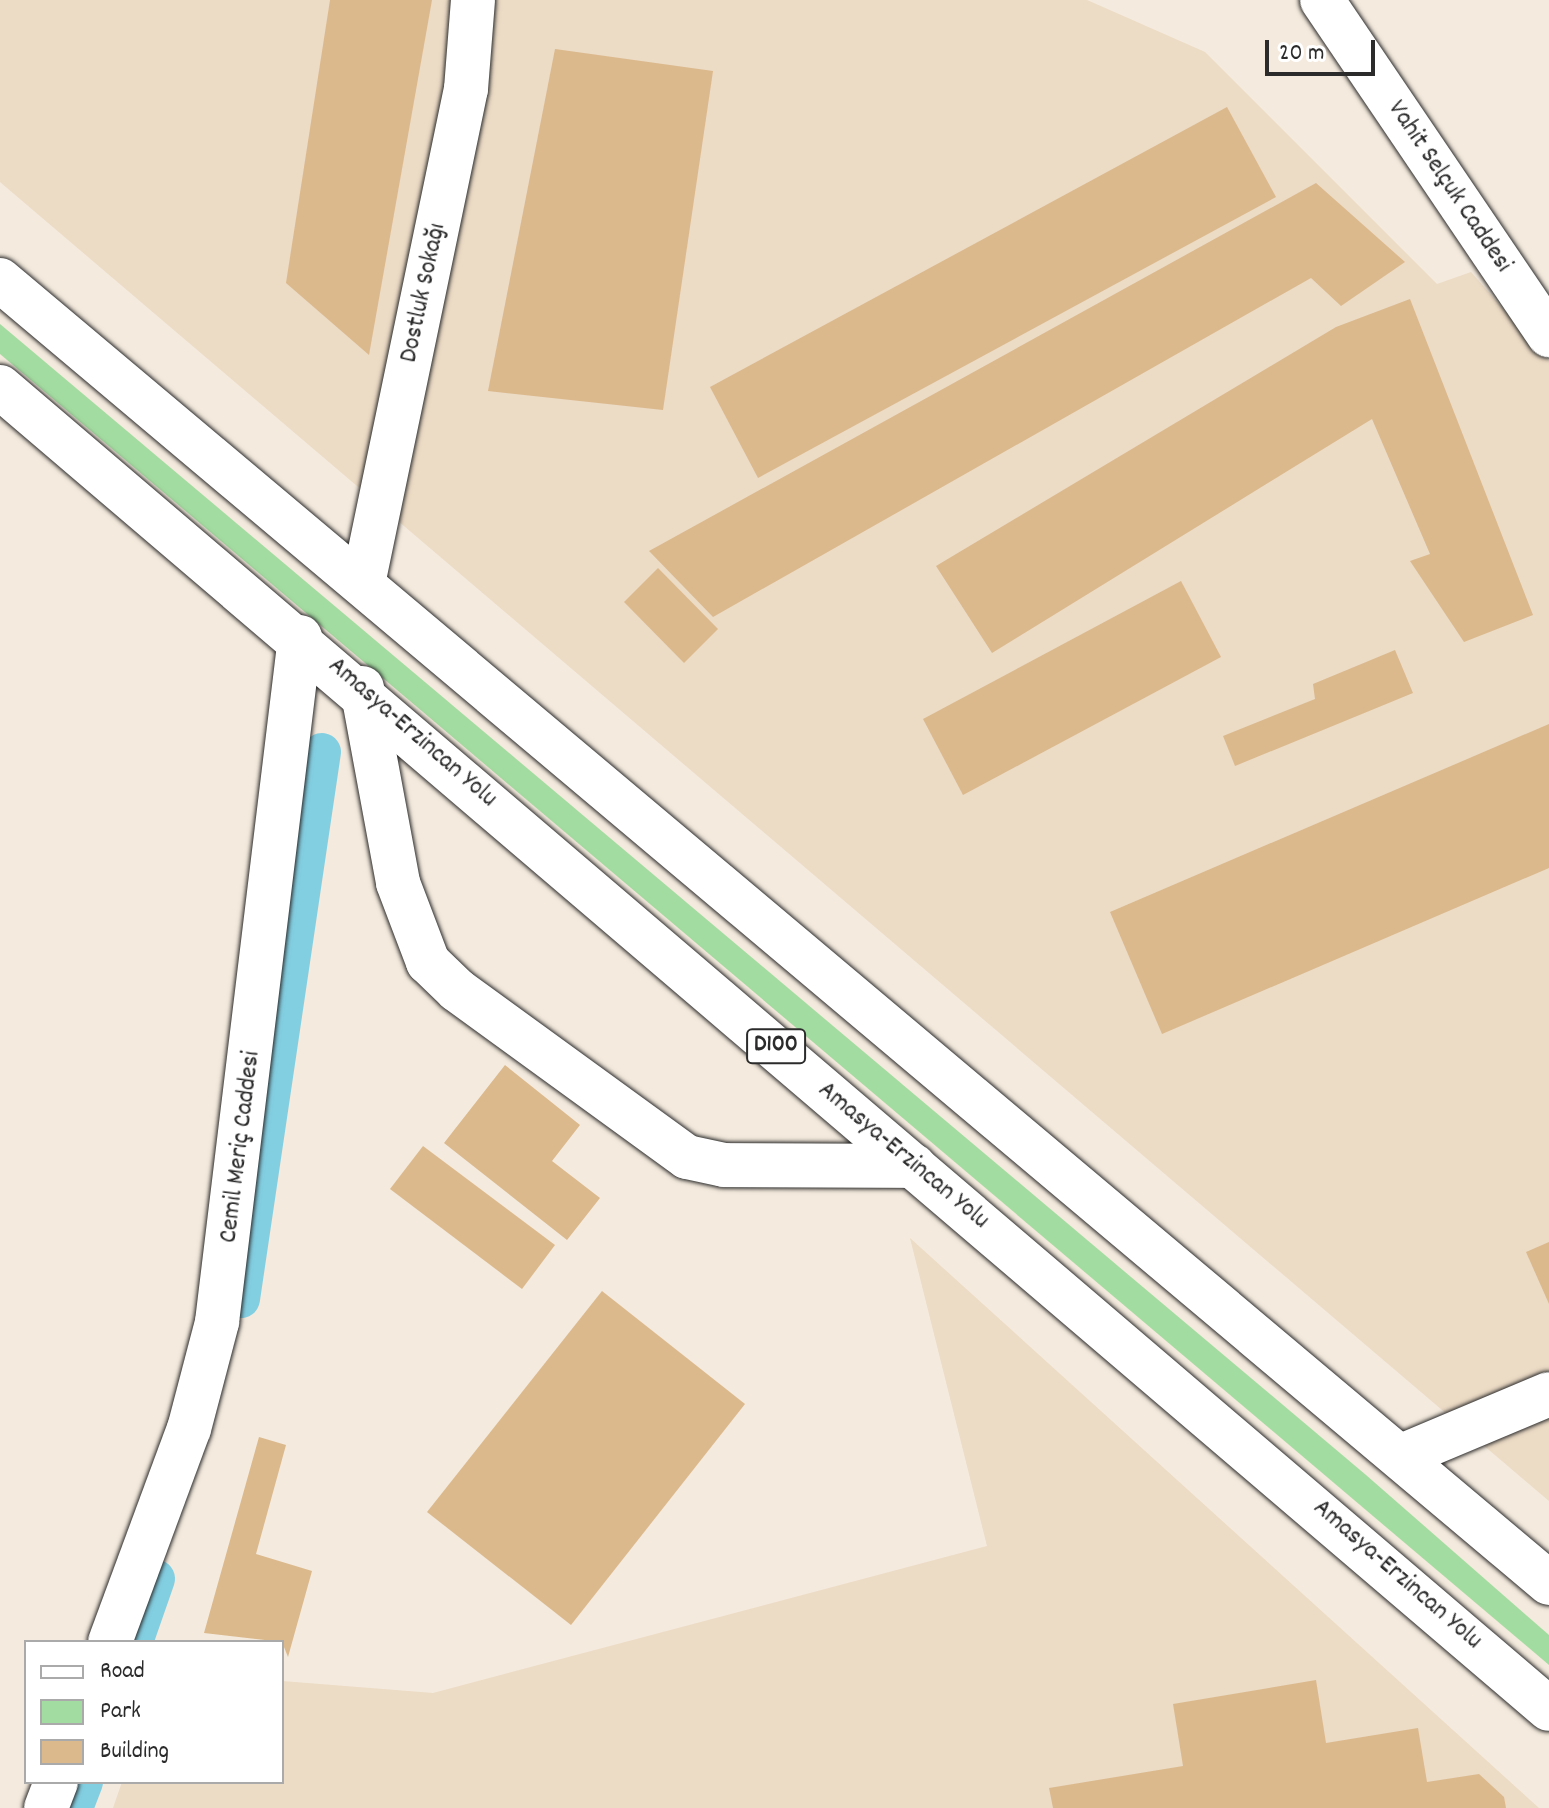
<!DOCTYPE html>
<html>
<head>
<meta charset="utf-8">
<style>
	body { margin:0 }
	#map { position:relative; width:1549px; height:1808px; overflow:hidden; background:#f4eadd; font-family:Dekko,sans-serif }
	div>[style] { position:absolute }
	.built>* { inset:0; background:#ecdbc5 }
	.green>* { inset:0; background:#a3dca1 }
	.canal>* { height:38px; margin:-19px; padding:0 19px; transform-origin:19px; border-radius:19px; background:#83cfe2 }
	.building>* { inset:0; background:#dbb98d }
	.roads { filter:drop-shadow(0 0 2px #2b2b2b) drop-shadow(0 0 2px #2b2b2b) }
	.minor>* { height:44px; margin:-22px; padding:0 22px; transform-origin:22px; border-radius:22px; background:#fff }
	.highway>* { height:44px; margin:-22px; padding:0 22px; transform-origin:22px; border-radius:22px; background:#fff }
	span { translate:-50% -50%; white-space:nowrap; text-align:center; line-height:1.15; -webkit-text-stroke:7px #fff; paint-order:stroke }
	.shield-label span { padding:2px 6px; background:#fff; border:2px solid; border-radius:6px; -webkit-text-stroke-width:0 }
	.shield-label { font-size:24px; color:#2b2b2b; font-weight:700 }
	.street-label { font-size:26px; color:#2b2b2b }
	.legend { position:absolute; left:24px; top:1640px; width:260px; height:144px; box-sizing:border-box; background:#fff; border:2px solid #aaa; margin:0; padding:10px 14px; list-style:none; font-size:24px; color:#2b2b2b }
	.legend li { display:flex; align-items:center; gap:16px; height:40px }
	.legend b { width:40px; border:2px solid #aaa }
	.scale { position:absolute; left:1265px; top:40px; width:110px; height:36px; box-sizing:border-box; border:4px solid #2b2b2b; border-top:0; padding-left:10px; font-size:24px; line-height:28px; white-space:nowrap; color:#2b2b2b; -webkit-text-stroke:6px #fff; paint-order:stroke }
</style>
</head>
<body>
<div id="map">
	<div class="built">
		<i style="clip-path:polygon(0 0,1087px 0,1205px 52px,1437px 284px,1471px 272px,1549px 361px,1549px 1501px,0 182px)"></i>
		<i style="clip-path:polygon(910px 1238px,1539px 1808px,113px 1808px,122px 1782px,282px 1782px,282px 1681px,433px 1693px,987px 1546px)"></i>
	</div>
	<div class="green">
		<i style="clip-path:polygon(0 324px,1366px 1475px,1549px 1635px,1549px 1665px,0 354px)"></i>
	</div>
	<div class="canal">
		<i style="left:241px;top:1299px;width:553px;rotate:-81.58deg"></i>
		<i style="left:134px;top:1642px;width:67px;rotate:-70.8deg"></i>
		<i style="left:74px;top:1808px;width:28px;rotate:-69deg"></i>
	</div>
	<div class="building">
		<i style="clip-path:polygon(330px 0,432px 0,369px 355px,286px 283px)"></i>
		<i style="clip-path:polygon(555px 49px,713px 71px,663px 410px,488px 391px)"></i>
		<i style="clip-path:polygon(1227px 107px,1276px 197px,758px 478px,710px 387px)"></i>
		<i style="clip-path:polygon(1316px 183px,1405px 262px,1341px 306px,1311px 278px,713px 617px,649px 551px)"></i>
		<i style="clip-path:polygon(1410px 299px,1533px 615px,1464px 642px,1410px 561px,1430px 554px,1372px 419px,992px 653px,936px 566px,1336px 327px)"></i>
		<i style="clip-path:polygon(658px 568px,718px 629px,684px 663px,624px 602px)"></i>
		<i style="clip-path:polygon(1181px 581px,1221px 657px,963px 795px,923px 719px)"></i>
		<i style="clip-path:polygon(1395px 650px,1413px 693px,1235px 766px,1223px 736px,1315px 699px,1313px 684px)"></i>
		<i style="clip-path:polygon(1549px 724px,1549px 868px,1162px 1034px,1110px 912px)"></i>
		<i style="clip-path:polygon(505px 1065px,580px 1125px,552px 1161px,600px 1198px,567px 1240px,444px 1143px)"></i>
		<i style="clip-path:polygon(423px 1146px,555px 1245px,522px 1289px,390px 1189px)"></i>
		<i style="clip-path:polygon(1549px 1242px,1549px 1304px,1526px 1252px)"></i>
		<i style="clip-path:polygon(602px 1291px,745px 1404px,571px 1625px,427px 1512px)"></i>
		<i style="clip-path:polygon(259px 1437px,286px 1445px,256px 1554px,312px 1571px,288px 1657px,282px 1642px,204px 1633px)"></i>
		<i style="clip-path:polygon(1316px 1680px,1326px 1743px,1418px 1728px,1427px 1782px,1479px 1774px,1504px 1797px,1506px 1808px,1053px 1808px,1049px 1788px,1183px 1766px,1173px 1704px)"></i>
	</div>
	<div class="roads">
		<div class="minor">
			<i style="left:1322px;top:0;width:405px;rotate:55.9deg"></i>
			<i style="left:363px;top:584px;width:506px;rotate:-78.25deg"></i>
			<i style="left:466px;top:89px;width:89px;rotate:-85.5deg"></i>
			<i style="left:362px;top:688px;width:198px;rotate:79.5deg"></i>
			<i style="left:398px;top:883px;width:85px;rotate:69.2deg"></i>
			<i style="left:428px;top:962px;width:40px;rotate:44deg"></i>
			<i style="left:457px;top:990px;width:284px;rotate:36deg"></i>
			<i style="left:687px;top:1157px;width:38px;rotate:12deg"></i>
			<i style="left:724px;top:1165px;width:190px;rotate:0.3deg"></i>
			<i style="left:1404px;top:1455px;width:157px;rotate:-22.8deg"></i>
			<i style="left:110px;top:1642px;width:227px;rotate:-69.7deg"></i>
			<i style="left:189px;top:1429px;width:111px;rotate:-75.3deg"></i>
			<i style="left:217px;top:1322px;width:690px;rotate:-83.09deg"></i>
			<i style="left:46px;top:1808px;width:28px;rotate:-69deg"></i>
		</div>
		<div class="highway">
			<i style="left:0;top:280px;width:2024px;rotate:40.07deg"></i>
			<i style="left:0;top:387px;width:2036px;rotate:40.48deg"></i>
		</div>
	</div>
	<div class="shield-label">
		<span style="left:776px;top:1046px">D100</span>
	</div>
	<div class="street-label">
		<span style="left:1449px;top:187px;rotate:56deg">Vahit Selçuk Caddesi</span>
		<span style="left:424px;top:293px;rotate:-78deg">Dostluk Sokağı</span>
		<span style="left:412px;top:733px;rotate:41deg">Amasya-Erzincan Yolu</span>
		<span style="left:241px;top:1147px;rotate:-83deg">Cemil Meriç Caddesi</span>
		<span style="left:903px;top:1156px;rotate:40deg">Amasya-Erzincan Yolu</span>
		<span style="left:1397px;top:1575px;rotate:41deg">Amasya-Erzincan Yolu</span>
	</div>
	<ul class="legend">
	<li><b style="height:10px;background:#fff"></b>Road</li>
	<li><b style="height:22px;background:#a3dca1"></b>Park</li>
	<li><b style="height:22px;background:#dbb98d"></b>Building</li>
	</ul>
	<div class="scale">20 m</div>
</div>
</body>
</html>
